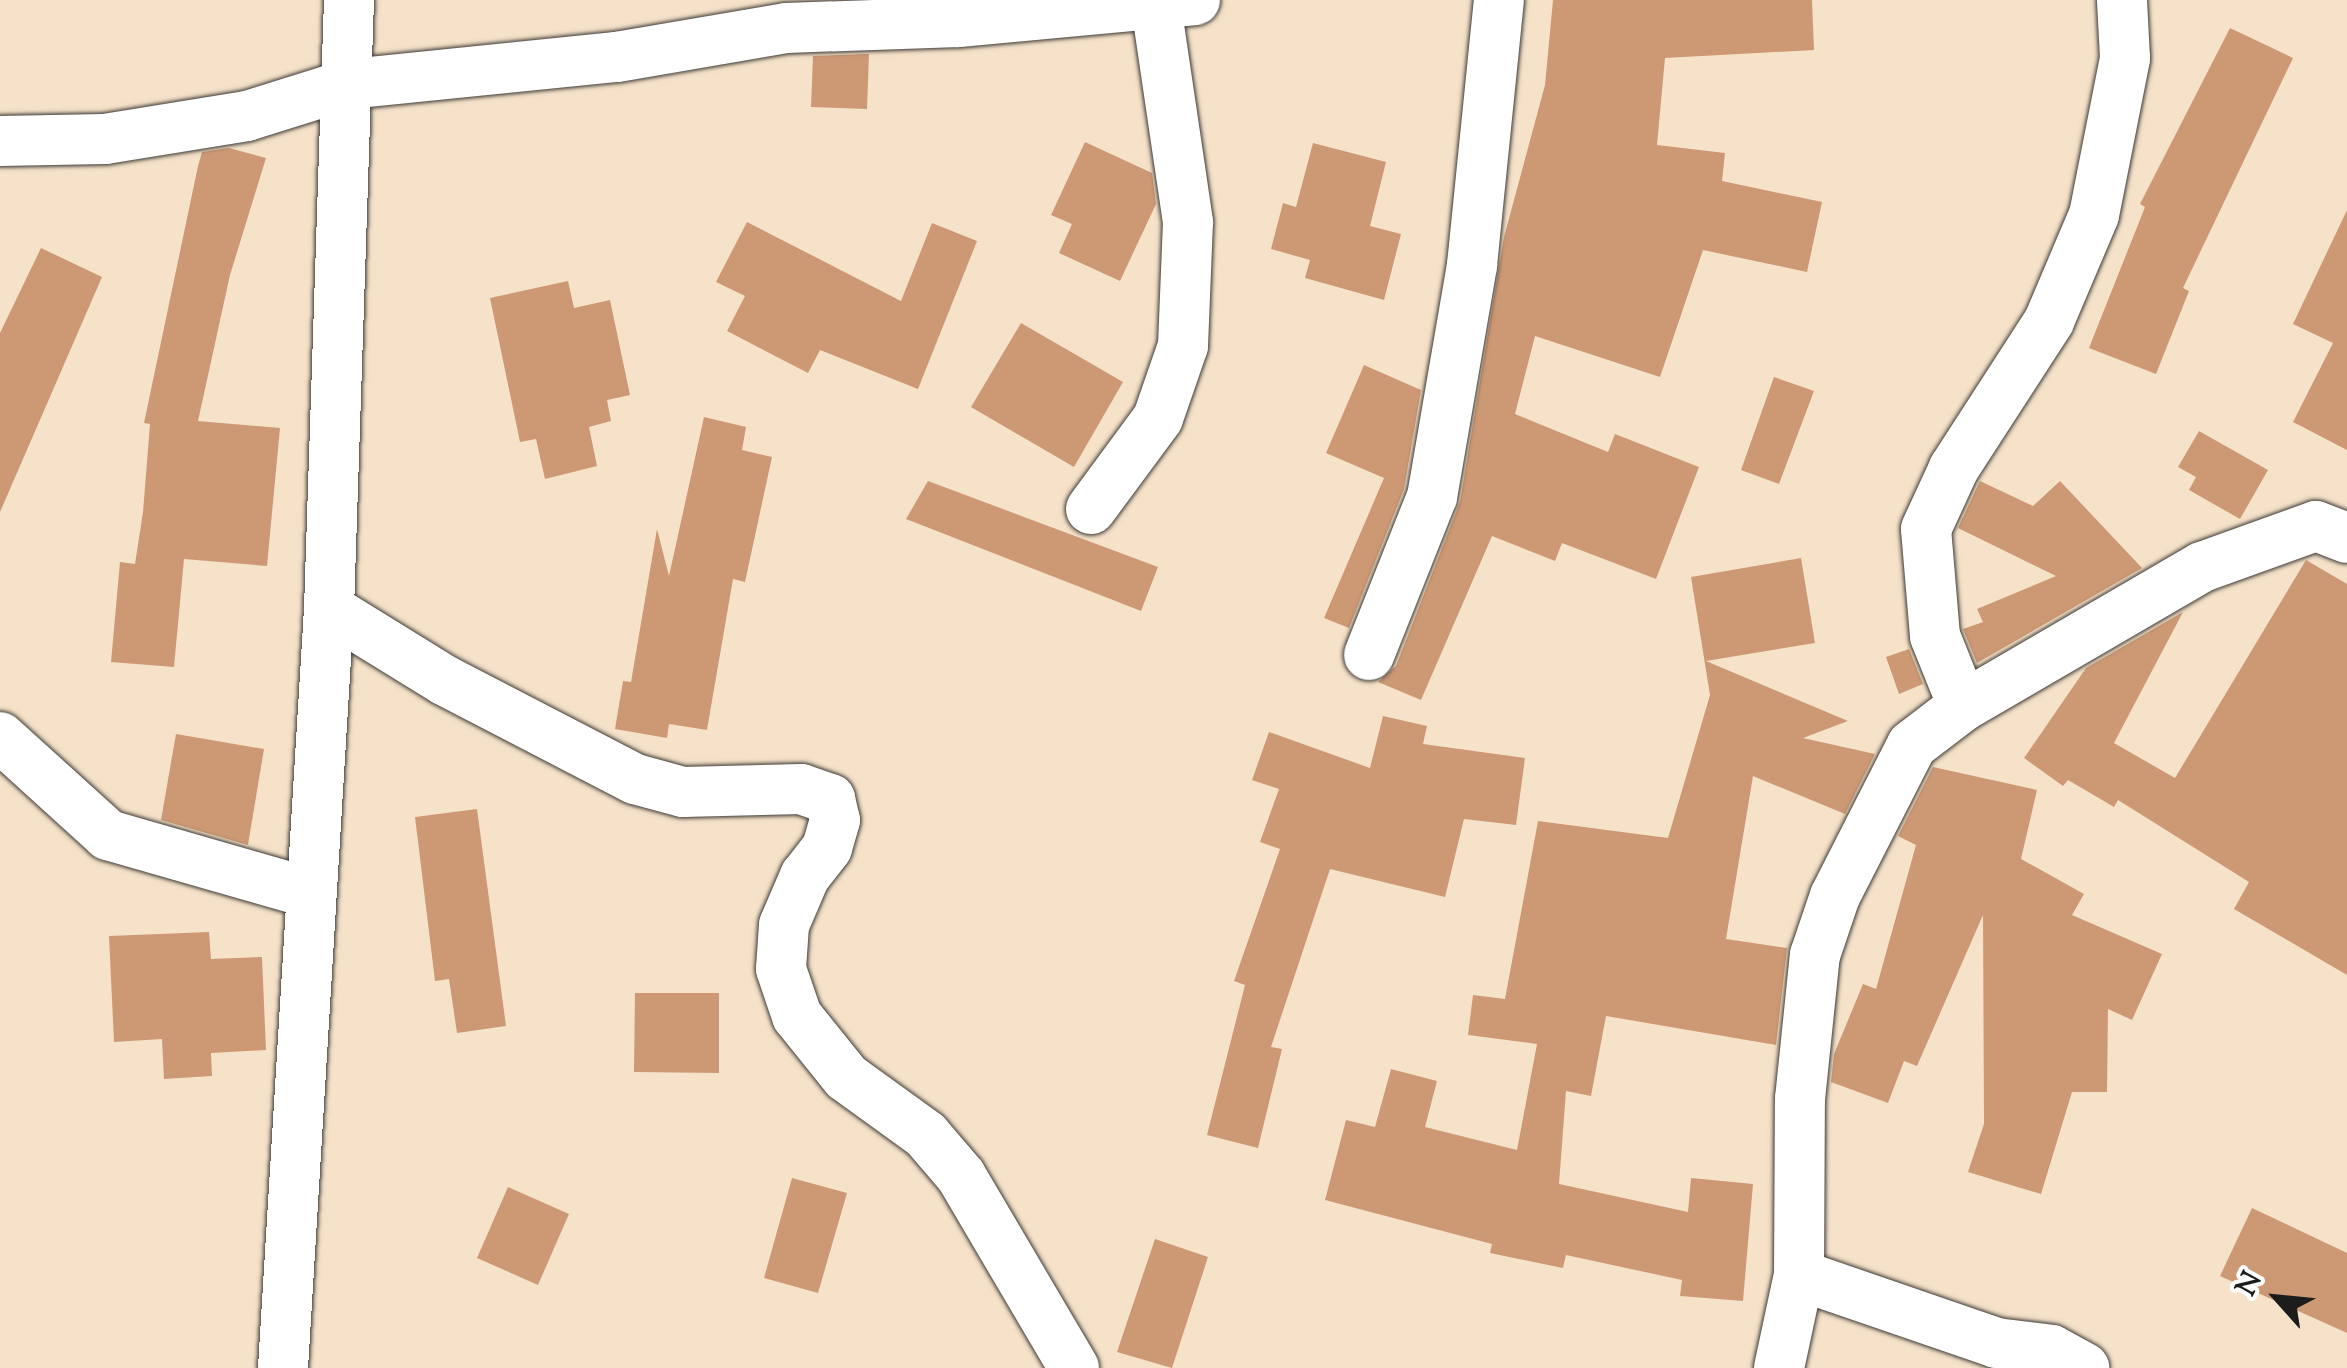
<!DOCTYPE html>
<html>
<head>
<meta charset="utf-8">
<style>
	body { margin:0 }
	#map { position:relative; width:2347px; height:1368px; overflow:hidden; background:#f6e2c9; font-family:"Sorts Mill Goudy",serif }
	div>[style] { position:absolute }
	.building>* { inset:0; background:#cd9975 }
	.roads { filter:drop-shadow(0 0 2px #3d3a36) drop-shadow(0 0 2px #3d3a36) }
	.minor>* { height:50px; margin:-25px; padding:0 25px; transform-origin:25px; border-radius:25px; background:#fff }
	span { translate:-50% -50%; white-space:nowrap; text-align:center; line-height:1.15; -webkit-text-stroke:8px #fff; paint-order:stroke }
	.north { position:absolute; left:2227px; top:1248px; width:100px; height:100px; -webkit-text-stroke:8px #fff; paint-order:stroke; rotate:297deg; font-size:28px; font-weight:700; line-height:40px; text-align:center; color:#1c1c1c }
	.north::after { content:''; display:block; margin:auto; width:35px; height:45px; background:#1c1c1c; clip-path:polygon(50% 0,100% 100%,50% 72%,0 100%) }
</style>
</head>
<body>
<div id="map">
	<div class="building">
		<i style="clip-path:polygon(1553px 0,1812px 0,1814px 50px,1665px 58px,1657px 145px,1725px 153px,1722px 181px,1822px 202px,1807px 272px,1703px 250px,1660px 377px,1535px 336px,1515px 414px,1608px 452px,1615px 434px,1699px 467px,1656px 579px,1562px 543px,1555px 561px,1492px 536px,1421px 700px,1378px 682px,1396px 666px,1460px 502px,1504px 237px,1545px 85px)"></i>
		<i style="clip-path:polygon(2230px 28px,2293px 58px,2183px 288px,2189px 291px,2156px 374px,2089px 348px,2145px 207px,2140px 204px)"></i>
		<i style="clip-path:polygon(869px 54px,867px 109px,811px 107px,813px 56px)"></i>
		<i style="clip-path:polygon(1085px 142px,1152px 173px,1156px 204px,1120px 281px,1059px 253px,1072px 224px,1051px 215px)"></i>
		<i style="clip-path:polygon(1313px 143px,1386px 162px,1370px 226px,1401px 234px,1384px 300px,1305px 278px,1310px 260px,1271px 249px,1283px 203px,1296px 207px)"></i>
		<i style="clip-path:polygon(229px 148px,266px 158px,230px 275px,198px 421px,280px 428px,267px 566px,184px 559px,174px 667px,111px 662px,120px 562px,135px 564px,143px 512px,150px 424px,144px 423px,198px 166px,202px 152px)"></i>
		<i style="clip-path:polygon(2347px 210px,2347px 450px,2293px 422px,2333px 343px,2293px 324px)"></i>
		<i style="clip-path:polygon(747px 222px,901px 301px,932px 223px,977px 241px,918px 389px,820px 350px,808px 373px,727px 331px,745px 296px,716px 282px)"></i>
		<i style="clip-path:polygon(41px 248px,102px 277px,0 512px,0 333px)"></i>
		<i style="clip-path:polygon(568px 281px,574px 308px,610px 300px,630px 395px,607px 400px,611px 421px,589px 427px,597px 466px,545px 479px,536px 439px,520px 442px,490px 298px)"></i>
		<i style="clip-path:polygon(1021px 323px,1123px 382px,1074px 467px,971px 407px)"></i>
		<i style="clip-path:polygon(1364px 365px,1421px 390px,1404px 489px,1349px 628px,1324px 618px,1384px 478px,1326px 453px)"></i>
		<i style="clip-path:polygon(1774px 377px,1814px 391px,1779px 484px,1741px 470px)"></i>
		<i style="clip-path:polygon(704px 417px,746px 427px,742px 450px,772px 457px,745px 582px,733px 579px,707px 730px,669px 724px,667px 738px,615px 729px,623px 681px,631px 682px,657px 529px,669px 576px)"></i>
		<i style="clip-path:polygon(2199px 431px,2268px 470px,2240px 519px,2189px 490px,2196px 477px,2178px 467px)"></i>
		<i style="clip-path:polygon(928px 481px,1158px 567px,1141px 611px,906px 519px)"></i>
		<i style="clip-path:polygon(1980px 481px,2033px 506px,2060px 481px,2142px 568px,1977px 663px,1963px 629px,1983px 622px,1977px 609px,2056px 576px,1958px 528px)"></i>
		<i style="clip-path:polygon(1801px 558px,1815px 643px,1706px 661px,1848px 721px,1803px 738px,1875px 754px,1845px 814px,1753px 776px,1726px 939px,1787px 948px,1776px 1045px,1606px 1016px,1591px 1096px,1566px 1091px,1559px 1184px,1688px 1212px,1691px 1178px,1753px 1184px,1743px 1301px,1680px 1296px,1682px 1280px,1566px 1255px,1563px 1268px,1490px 1253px,1492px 1244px,1325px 1200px,1346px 1120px,1375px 1127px,1391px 1069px,1437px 1081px,1425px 1127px,1517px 1150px,1537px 1044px,1468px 1035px,1473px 995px,1505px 999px,1538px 821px,1668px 838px,1710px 695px,1691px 577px)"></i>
		<i style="clip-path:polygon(2306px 560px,2347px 584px,2347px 975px,2234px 909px,2249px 882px,2118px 800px,2114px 807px,2068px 780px,2063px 786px,2024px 758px,2086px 668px,2183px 612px,2114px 743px,2175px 778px)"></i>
		<i style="clip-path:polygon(1909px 649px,1923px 684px,1899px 694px,1886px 657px)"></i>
		<i style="clip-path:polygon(1383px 716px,1427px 726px,1423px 744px,1525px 758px,1516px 825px,1464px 819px,1445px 897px,1330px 869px,1271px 1047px,1282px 1049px,1258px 1148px,1207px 1135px,1245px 985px,1234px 981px,1280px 849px,1260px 842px,1279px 789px,1252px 780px,1269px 732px,1370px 768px)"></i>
		<i style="clip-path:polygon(176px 734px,264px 749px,248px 845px,161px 820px)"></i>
		<i style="clip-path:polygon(1933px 767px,2037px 790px,2021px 859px,2084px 894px,2072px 915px,2162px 954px,2132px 1020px,2108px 1009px,2107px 1092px,2072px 1092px,2041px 1194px,1968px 1172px,1984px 1124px,1983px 915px,1917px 1066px,1904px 1061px,1888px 1103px,1831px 1082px,1834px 1054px,1863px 984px,1876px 989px,1916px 845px,1898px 836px)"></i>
		<i style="clip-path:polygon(477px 809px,506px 1026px,457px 1033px,449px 979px,435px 981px,415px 817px)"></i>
		<i style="clip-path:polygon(209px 932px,211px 959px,262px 957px,266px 1050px,211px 1053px,212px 1076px,164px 1079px,162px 1039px,114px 1042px,109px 936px)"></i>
		<i style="clip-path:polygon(635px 993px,719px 993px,719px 1073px,634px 1072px)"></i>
		<i style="clip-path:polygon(792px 1178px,847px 1193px,818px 1293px,764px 1278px)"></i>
		<i style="clip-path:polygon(508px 1187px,569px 1214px,538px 1285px,477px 1258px)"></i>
		<i style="clip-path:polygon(2252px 1208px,2347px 1253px,2347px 1333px,2220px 1276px)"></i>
		<i style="clip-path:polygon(1155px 1239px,1208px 1257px,1172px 1368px,1117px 1352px)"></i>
	</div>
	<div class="roads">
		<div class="minor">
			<i style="left:0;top:141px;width:105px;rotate:-1.1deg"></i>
			<i style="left:105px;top:139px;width:144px;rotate:-9.2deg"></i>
			<i style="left:247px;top:116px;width:107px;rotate:-17.4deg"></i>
			<i style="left:349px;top:84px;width:269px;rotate:-5.8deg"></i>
			<i style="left:617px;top:57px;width:171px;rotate:-9.7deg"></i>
			<i style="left:786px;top:28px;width:173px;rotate:-2deg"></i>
			<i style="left:959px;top:22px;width:237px;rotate:-5.3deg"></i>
			<i style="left:1091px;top:509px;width:113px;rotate:-53.6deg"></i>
			<i style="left:1158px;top:418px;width:76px;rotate:-70.9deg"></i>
			<i style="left:1183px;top:346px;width:124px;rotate:-87.7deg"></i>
			<i style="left:1188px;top:222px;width:218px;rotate:-98.4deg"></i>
			<i style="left:329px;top:609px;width:135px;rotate:31.7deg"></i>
			<i style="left:444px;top:680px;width:215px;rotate:27.4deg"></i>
			<i style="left:635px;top:779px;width:50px;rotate:15.2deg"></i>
			<i style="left:683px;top:792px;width:118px;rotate:-1.5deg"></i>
			<i style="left:801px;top:789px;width:31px;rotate:19deg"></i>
			<i style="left:830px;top:799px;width:22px;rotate:77deg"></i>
			<i style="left:835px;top:820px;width:29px;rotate:106deg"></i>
			<i style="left:827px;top:848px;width:36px;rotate:128deg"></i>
			<i style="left:805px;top:876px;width:53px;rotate:113.2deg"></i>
			<i style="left:784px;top:925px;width:44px;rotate:93.9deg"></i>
			<i style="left:781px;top:969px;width:50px;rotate:71.2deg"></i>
			<i style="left:797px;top:1016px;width:78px;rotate:51.2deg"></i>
			<i style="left:846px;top:1077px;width:99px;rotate:35.9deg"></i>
			<i style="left:926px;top:1135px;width:54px;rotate:49.5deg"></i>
			<i style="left:961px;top:1176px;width:223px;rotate:59.5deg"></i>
			<i style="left:1369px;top:655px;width:170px;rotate:-68.3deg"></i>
			<i style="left:1432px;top:497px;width:235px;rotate:-80.2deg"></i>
			<i style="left:1472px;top:265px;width:266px;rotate:-84.2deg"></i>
			<i style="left:1963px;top:706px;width:75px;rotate:-111.8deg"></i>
			<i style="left:1935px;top:636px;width:107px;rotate:-94.8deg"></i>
			<i style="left:1926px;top:529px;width:67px;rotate:-65.3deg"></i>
			<i style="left:1954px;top:468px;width:175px;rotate:-57.1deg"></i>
			<i style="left:2049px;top:321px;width:115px;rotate:-67deg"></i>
			<i style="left:2094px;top:215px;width:160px;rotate:-78.8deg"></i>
			<i style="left:2125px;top:58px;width:58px;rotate:-93deg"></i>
			<i style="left:0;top:737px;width:146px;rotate:42.2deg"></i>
			<i style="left:108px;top:835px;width:207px;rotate:16deg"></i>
			<i style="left:1799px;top:1275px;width:208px;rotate:19deg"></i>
			<i style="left:1996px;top:1343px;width:56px;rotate:7.1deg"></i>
			<i style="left:2052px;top:1350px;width:37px;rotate:29deg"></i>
			<i style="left:283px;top:1368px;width:760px;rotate:-86.53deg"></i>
			<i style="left:329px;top:609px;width:609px;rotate:-88.12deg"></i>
			<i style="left:1779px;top:1368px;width:95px;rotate:-77.9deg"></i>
			<i style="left:1799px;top:1275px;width:176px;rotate:-89.7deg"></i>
			<i style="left:1800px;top:1099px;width:145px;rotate:-84.1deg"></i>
			<i style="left:1815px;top:955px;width:62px;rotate:-71.3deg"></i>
			<i style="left:1835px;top:896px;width:169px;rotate:-63deg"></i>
			<i style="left:1912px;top:745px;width:64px;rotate:-37.4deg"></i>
			<i style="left:1963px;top:706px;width:276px;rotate:-30.2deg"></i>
			<i style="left:2202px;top:567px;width:121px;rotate:-19.8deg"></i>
			<i style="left:2316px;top:526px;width:33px;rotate:21deg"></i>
		</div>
	</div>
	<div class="north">N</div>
</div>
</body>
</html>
